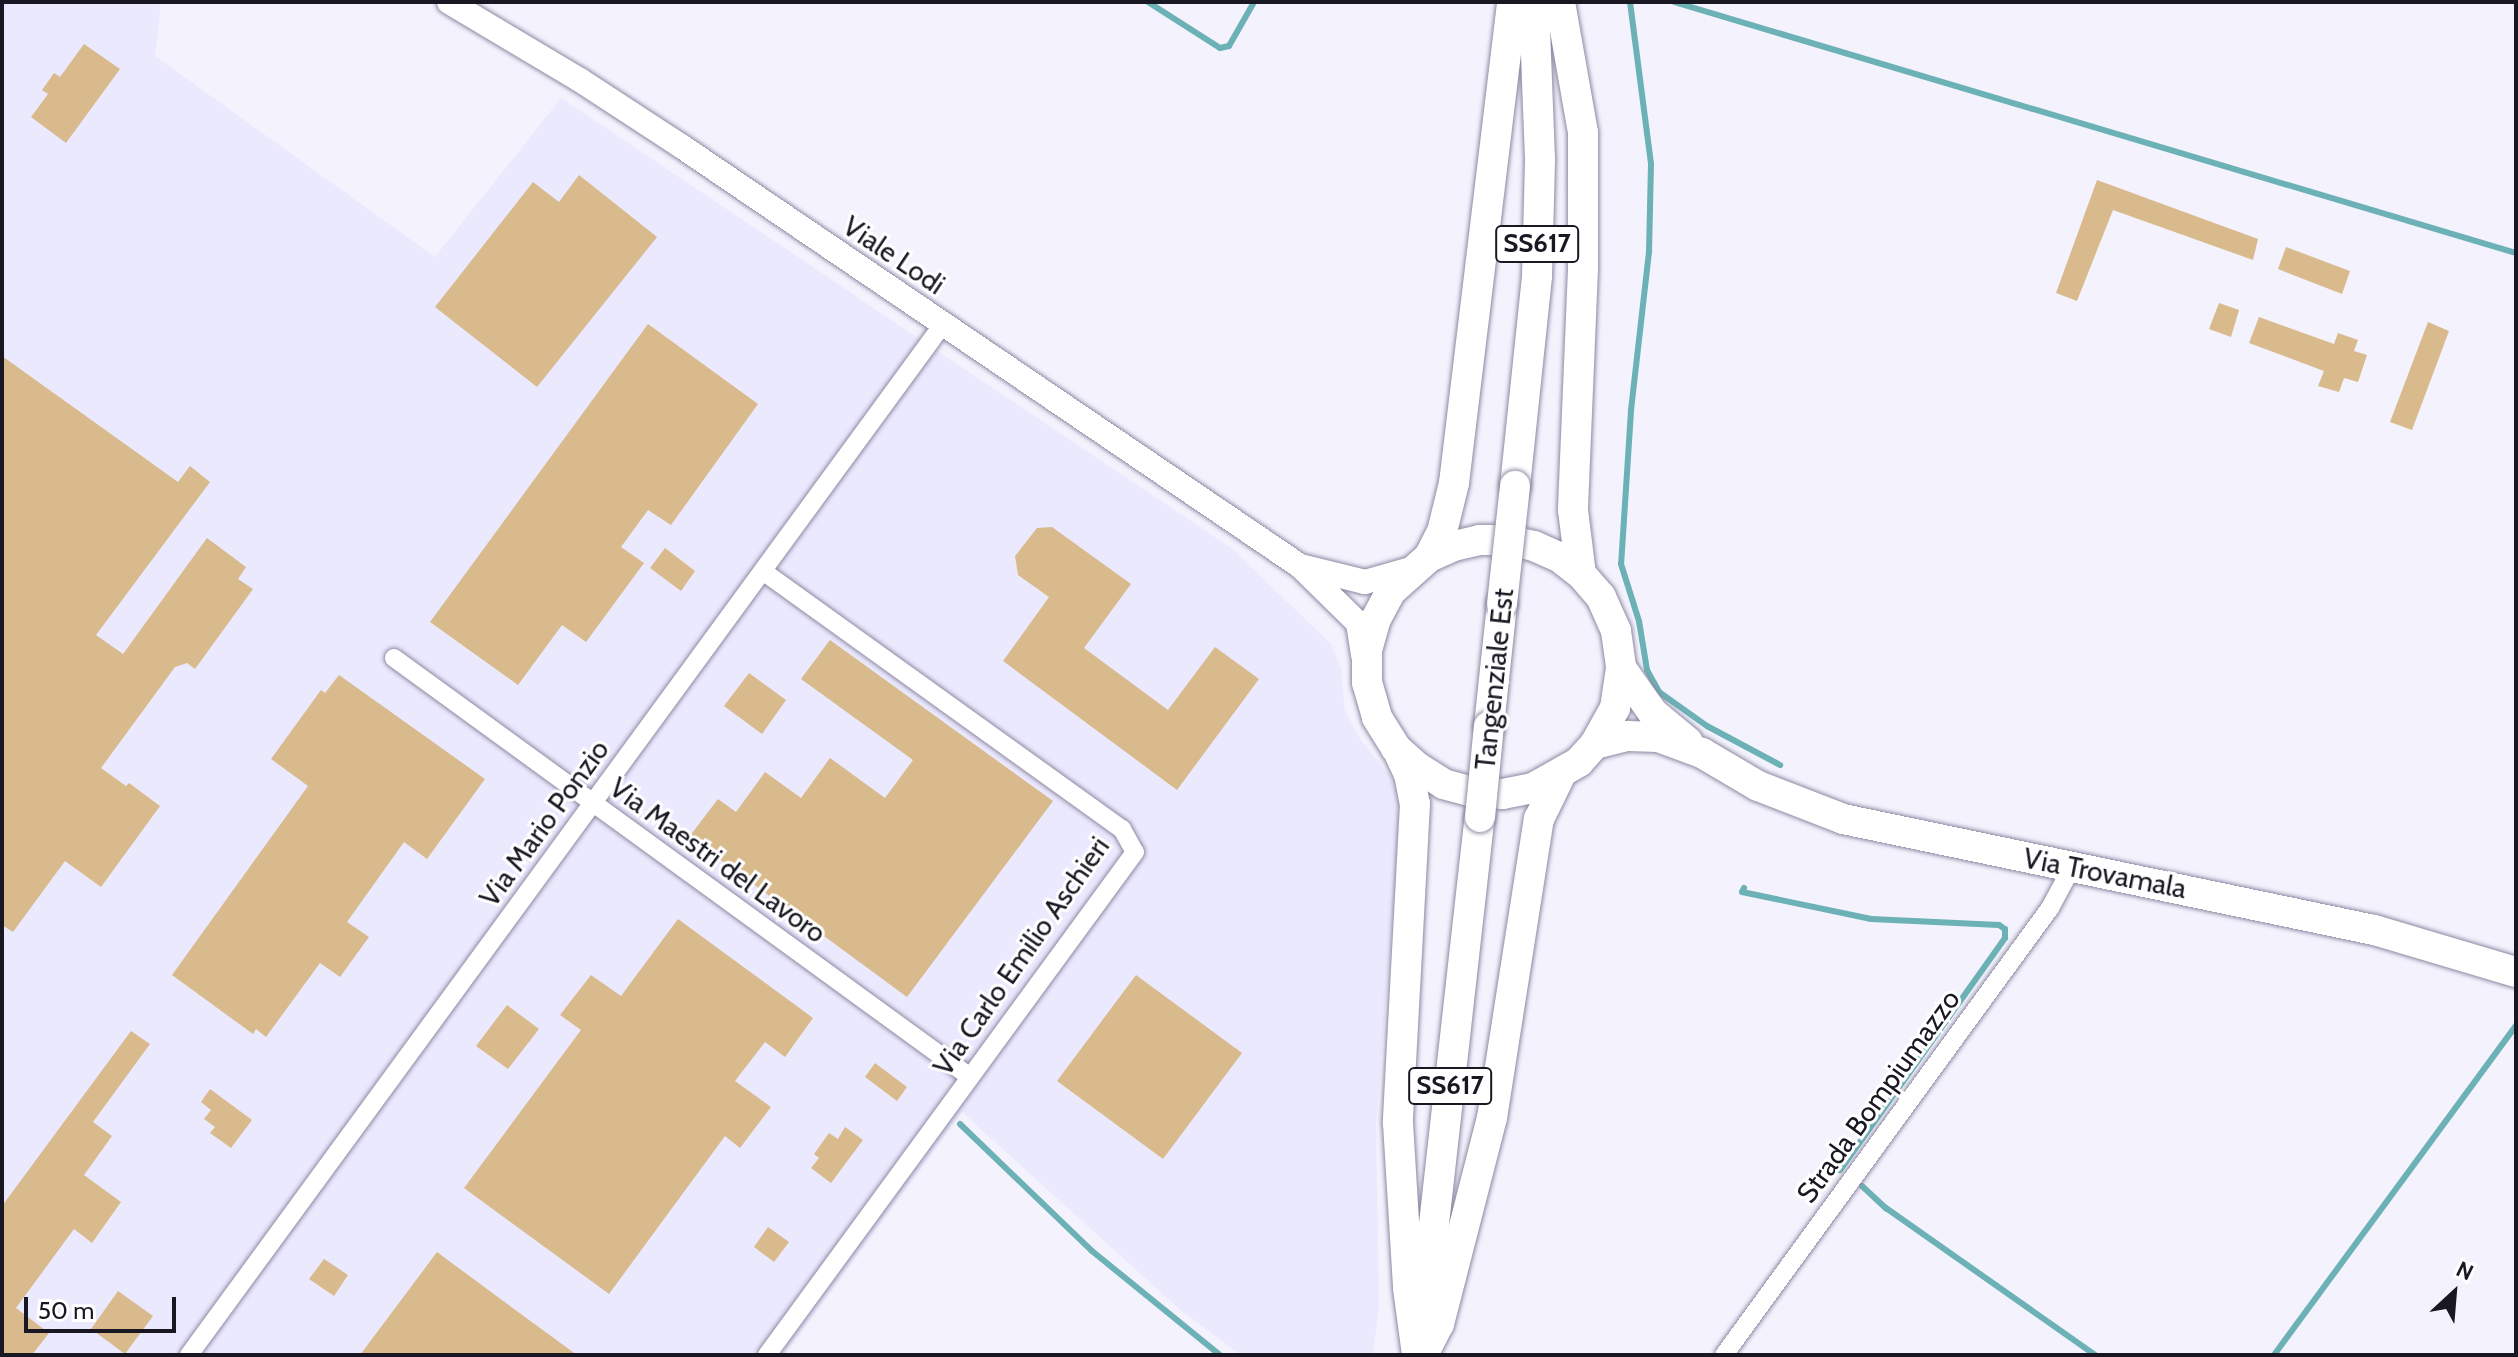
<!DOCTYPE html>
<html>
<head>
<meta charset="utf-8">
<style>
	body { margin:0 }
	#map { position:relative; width:2518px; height:1357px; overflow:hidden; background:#f3f2fd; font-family:Cabin,sans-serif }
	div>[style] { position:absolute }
	.built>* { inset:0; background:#ebe9fe }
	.stream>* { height:6px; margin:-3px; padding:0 3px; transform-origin:3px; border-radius:3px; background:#6cb1b5 }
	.building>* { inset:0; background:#d9ba8c }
	.roads { filter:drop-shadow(0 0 2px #8c89a2) drop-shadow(0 0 2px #8c89a2) }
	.minor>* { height:18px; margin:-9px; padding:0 9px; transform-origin:9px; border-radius:9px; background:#fff }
	.tertiary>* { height:24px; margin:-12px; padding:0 12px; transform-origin:12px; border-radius:12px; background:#fff }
	.primary>* { height:30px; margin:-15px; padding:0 15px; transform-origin:15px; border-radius:15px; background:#fff }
	.bridges { filter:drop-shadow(0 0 2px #8c89a2) drop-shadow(0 0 2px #8c89a2) }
	.primary-bridge>* { height:30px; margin:-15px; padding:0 15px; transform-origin:15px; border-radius:15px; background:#fff }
	span { translate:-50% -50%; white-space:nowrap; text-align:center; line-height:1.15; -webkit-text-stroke:6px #fff; paint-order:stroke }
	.shield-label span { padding:2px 6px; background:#fff; border:2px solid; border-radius:6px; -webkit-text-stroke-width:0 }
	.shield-label { font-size:26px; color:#191822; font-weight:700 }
	.street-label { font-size:28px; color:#191822 }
	.frame { position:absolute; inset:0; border:4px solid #191822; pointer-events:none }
	.north { position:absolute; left:2414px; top:1253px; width:80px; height:80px; -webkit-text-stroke:6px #fff; paint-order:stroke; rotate:26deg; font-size:22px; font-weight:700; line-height:32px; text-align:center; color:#191822 }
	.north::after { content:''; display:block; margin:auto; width:28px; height:36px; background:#191822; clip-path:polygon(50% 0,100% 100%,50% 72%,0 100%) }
	.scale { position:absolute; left:24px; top:1297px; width:152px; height:36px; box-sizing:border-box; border:4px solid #191822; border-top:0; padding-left:10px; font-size:24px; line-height:28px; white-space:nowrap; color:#191822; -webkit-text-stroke:6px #fff; paint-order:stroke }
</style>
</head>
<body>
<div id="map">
	<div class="built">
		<i style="clip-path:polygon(2px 2px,161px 2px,155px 56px,435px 257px,561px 98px,1231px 548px,1331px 644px,1341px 669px,1345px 711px,1362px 742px,1392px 778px,1402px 804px,1376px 1123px,1379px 1304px,1373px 1355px,1241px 1355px,1178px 1308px,962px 1112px,784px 1355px,2px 1355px)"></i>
	</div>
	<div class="stream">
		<i style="left:1148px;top:2px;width:85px;rotate:32.6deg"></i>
		<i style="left:1220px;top:48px;width:9px;rotate:-13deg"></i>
		<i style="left:1229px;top:46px;width:51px;rotate:-60.4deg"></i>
		<i style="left:1630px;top:2px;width:163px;rotate:82.6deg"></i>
		<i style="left:1651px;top:164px;width:88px;rotate:91.3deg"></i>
		<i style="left:1649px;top:252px;width:160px;rotate:96.5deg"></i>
		<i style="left:1631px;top:411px;width:153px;rotate:93.7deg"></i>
		<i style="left:1621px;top:564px;width:60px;rotate:72.5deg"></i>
		<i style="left:1639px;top:621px;width:50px;rotate:80.7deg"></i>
		<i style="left:1647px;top:670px;width:25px;rotate:61deg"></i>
		<i style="left:1659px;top:692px;width:59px;rotate:35.3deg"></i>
		<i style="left:1707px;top:726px;width:83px;rotate:28.1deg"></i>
		<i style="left:1674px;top:2px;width:879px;rotate:16.6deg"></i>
		<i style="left:1744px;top:888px;width:4px;rotate:117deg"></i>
		<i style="left:1742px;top:892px;width:132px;rotate:11.8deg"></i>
		<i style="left:1871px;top:919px;width:128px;rotate:2.7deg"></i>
		<i style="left:1999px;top:925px;width:7px;rotate:34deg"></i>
		<i style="left:2005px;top:929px;width:9px;rotate:90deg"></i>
		<i style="left:2005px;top:938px;width:285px;rotate:125.4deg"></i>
		<i style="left:960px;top:1124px;width:183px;rotate:43.9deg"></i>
		<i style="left:1092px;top:1251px;width:165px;rotate:39.1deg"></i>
		<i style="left:1862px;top:1186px;width:33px;rotate:43deg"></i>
		<i style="left:1886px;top:1208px;width:256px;rotate:35.1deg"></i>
		<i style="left:2274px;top:1355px;width:409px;rotate:-53.7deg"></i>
	</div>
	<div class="building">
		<i style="clip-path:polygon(84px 44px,120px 69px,66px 143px,31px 117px,48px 94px,42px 90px,54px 73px,60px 77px)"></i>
		<i style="clip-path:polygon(579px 175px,657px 237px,537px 387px,435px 307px,533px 182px,559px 202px)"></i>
		<i style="clip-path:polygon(2097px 180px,2258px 239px,2253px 260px,2113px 210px,2077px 301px,2056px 293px)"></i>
		<i style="clip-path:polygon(2286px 247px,2350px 271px,2342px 294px,2278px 269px)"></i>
		<i style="clip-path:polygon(2219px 303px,2239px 310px,2231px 337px,2209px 329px)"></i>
		<i style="clip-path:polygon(2259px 317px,2334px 344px,2338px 333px,2358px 340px,2354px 351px,2367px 355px,2358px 382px,2344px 378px,2339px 392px,2318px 386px,2324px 371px,2249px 343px)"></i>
		<i style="clip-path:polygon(2428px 322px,2449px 331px,2412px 430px,2390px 422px)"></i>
		<i style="clip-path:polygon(648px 324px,758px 404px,671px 525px,648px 510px,621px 547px,644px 563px,586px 642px,562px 625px,518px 685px,430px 622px)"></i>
		<i style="clip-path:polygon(2px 356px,178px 482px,190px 466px,210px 482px,96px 635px,123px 654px,207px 538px,246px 567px,238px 579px,253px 589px,195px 669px,187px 663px,175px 667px,101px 768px,126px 786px,129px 783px,160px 806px,101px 887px,65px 861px,13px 932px,2px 925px)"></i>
		<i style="clip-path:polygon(1052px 527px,1131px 584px,1084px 648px,1168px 710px,1215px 647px,1259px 679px,1177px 790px,1003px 661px,1049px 597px,1018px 575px,1015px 556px,1037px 528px)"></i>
		<i style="clip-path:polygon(665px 548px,695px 571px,681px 591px,650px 568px)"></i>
		<i style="clip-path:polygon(830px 640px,1053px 801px,907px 997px,689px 837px,718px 799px,736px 812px,765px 772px,801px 798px,830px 758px,885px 798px,913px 760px,801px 679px)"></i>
		<i style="clip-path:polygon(749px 673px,786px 700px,762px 734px,724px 706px)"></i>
		<i style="clip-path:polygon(339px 675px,485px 779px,427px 859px,404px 842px,347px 922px,369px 937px,340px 977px,320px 963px,266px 1037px,256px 1029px,253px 1034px,172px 975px,308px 786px,271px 759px,321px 690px,325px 693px)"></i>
		<i style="clip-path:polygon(678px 919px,813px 1018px,785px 1057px,765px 1042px,735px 1081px,771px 1107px,740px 1148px,725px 1136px,609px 1294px,464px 1188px,581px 1030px,560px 1015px,591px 975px,621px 996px)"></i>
		<i style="clip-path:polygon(1136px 975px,1242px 1053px,1163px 1159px,1057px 1081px)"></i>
		<i style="clip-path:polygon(507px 1005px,539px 1029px,508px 1069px,476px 1046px)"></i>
		<i style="clip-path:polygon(131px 1031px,150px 1044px,93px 1122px,112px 1136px,84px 1175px,121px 1202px,92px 1243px,74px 1229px,16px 1308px,49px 1333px,32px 1355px,2px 1355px,2px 1206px)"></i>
		<i style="clip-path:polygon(875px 1063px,907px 1087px,897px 1101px,865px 1077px)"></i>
		<i style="clip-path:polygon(210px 1089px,252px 1120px,231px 1148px,210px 1133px,215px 1127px,204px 1119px,211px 1110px,201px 1102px)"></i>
		<i style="clip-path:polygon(845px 1127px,863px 1140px,831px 1183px,811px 1168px,819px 1158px,814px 1154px,829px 1133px,838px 1139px)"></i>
		<i style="clip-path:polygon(768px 1227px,789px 1242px,774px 1262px,754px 1247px)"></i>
		<i style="clip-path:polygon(437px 1252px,514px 1309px,577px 1355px,360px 1355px)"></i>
		<i style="clip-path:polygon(324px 1259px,348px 1275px,334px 1296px,309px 1279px)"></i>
		<i style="clip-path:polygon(118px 1291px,153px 1316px,125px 1354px,91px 1329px)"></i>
	</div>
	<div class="roads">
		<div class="minor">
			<i style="left:764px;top:572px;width:441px;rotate:35.7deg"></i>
			<i style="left:1122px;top:829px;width:26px;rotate:61deg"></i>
			<i style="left:1135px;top:852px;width:623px;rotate:126.19deg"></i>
			<i style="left:394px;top:658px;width:712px;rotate:36.03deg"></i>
			<i style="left:189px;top:1355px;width:1277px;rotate:-53.82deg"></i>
			<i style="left:1724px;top:1355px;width:553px;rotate:-53.9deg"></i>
			<i style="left:2050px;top:908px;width:47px;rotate:-61.8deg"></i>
		</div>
		<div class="tertiary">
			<i style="left:449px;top:2px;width:152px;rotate:30.8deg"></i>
			<i style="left:580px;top:80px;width:121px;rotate:33.2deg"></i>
			<i style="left:681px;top:146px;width:748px;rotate:34.16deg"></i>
			<i style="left:1300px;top:566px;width:81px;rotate:44.5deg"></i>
			<i style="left:1358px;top:623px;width:33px;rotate:81deg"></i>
			<i style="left:1300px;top:566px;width:67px;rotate:13.8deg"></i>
			<i style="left:1365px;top:582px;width:51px;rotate:-15.9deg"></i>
		</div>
		<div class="primary">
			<i style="left:1560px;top:2px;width:132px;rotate:80deg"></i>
			<i style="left:1583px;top:132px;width:137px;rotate:90deg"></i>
			<i style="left:1583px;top:269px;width:241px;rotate:92.4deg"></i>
			<i style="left:1573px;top:510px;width:64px;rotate:82.9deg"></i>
			<i style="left:1515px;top:486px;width:211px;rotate:-84deg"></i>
			<i style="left:1537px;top:276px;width:117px;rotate:-88.5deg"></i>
			<i style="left:1540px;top:159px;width:157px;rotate:-92.2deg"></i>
			<i style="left:1429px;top:557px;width:28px;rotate:-63deg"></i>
			<i style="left:1442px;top:532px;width:50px;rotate:-76.2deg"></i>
			<i style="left:1454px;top:483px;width:484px;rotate:-83.1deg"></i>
			<i style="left:1621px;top:668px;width:40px;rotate:98.5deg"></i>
			<i style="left:1615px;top:708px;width:41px;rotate:119.1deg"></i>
			<i style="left:1595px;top:744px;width:24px;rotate:132deg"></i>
			<i style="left:1579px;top:762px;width:53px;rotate:150.5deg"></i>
			<i style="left:1533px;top:788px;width:31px;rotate:169deg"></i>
			<i style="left:1503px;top:794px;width:30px;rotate:-176deg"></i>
			<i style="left:1473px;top:792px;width:30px;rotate:-165deg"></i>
			<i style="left:1444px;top:784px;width:31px;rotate:-148deg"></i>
			<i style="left:1418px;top:768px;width:30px;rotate:-138deg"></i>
			<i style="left:1396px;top:748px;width:36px;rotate:-122deg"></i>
			<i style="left:1377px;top:717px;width:35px;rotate:-106deg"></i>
			<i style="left:1367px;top:683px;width:33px;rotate:-90deg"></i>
			<i style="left:1367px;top:650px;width:32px;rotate:-74deg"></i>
			<i style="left:1376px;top:619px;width:32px;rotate:-62deg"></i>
			<i style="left:1391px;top:591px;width:51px;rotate:-41.8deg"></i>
			<i style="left:1429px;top:557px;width:27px;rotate:-24deg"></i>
			<i style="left:1454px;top:546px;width:27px;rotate:-13deg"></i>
			<i style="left:1480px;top:540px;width:28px"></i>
			<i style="left:1508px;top:540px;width:27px;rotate:13deg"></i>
			<i style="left:1534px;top:546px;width:27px;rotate:24deg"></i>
			<i style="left:1559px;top:557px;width:28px;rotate:38deg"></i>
			<i style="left:1581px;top:574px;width:30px;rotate:49deg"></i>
			<i style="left:1601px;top:597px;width:37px;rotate:66deg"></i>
			<i style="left:1616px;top:631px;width:37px;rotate:82deg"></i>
			<i style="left:1621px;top:668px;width:55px;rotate:54.6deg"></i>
			<i style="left:1653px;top:713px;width:45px;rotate:39.6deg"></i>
			<i style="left:1489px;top:726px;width:123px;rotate:-83.9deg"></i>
			<i style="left:1595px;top:744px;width:34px;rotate:-14deg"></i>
			<i style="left:1628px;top:736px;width:30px;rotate:2deg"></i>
			<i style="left:1658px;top:737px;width:47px;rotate:20deg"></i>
			<i style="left:1702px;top:753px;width:65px;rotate:30.5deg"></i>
			<i style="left:1758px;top:786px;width:91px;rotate:21.2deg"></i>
			<i style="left:1843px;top:819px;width:542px;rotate:11.81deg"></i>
			<i style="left:2374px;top:930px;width:148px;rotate:16.5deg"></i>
			<i style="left:1399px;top:753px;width:23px;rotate:65deg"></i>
			<i style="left:1409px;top:774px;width:31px;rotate:79deg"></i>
			<i style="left:1415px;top:804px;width:319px;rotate:93.1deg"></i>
			<i style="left:1398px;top:1123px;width:165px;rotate:86.5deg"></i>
			<i style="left:1408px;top:1288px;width:68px;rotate:82.3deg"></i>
			<i style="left:1424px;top:1313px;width:499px;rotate:-83.6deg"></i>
			<i style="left:1423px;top:1355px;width:35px;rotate:-63deg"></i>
			<i style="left:1439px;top:1324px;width:213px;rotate:-75.6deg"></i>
			<i style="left:1492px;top:1118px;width:303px;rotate:-81.1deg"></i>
			<i style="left:1539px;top:819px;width:48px;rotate:-64deg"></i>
		</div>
	</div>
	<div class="bridges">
		<div class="primary-bridge">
			<i style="left:1502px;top:604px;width:119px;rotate:-83.7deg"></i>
			<i style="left:1480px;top:817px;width:91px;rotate:-84.4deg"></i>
		</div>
	</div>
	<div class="shield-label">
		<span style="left:1537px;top:244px">SS617</span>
		<span style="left:1450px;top:1086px">SS617</span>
	</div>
	<div class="street-label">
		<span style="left:894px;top:255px;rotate:34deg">Viale Lodi</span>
		<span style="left:1494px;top:679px;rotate:-84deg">Tangenziale Est</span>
		<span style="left:544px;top:823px;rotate:-54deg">Via Mario Ponzio</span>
		<span style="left:718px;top:860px;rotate:36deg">Via Maestri del Lavoro</span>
		<span style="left:2105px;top:873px;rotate:11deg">Via Trovamala</span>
		<span style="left:1021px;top:956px;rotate:-55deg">Via Carlo Emilio Aschieri</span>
		<span style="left:1878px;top:1096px;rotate:-54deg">Strada Bompiumazzo</span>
	</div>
	<div class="frame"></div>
	<div class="north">N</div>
	<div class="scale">50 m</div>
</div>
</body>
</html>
